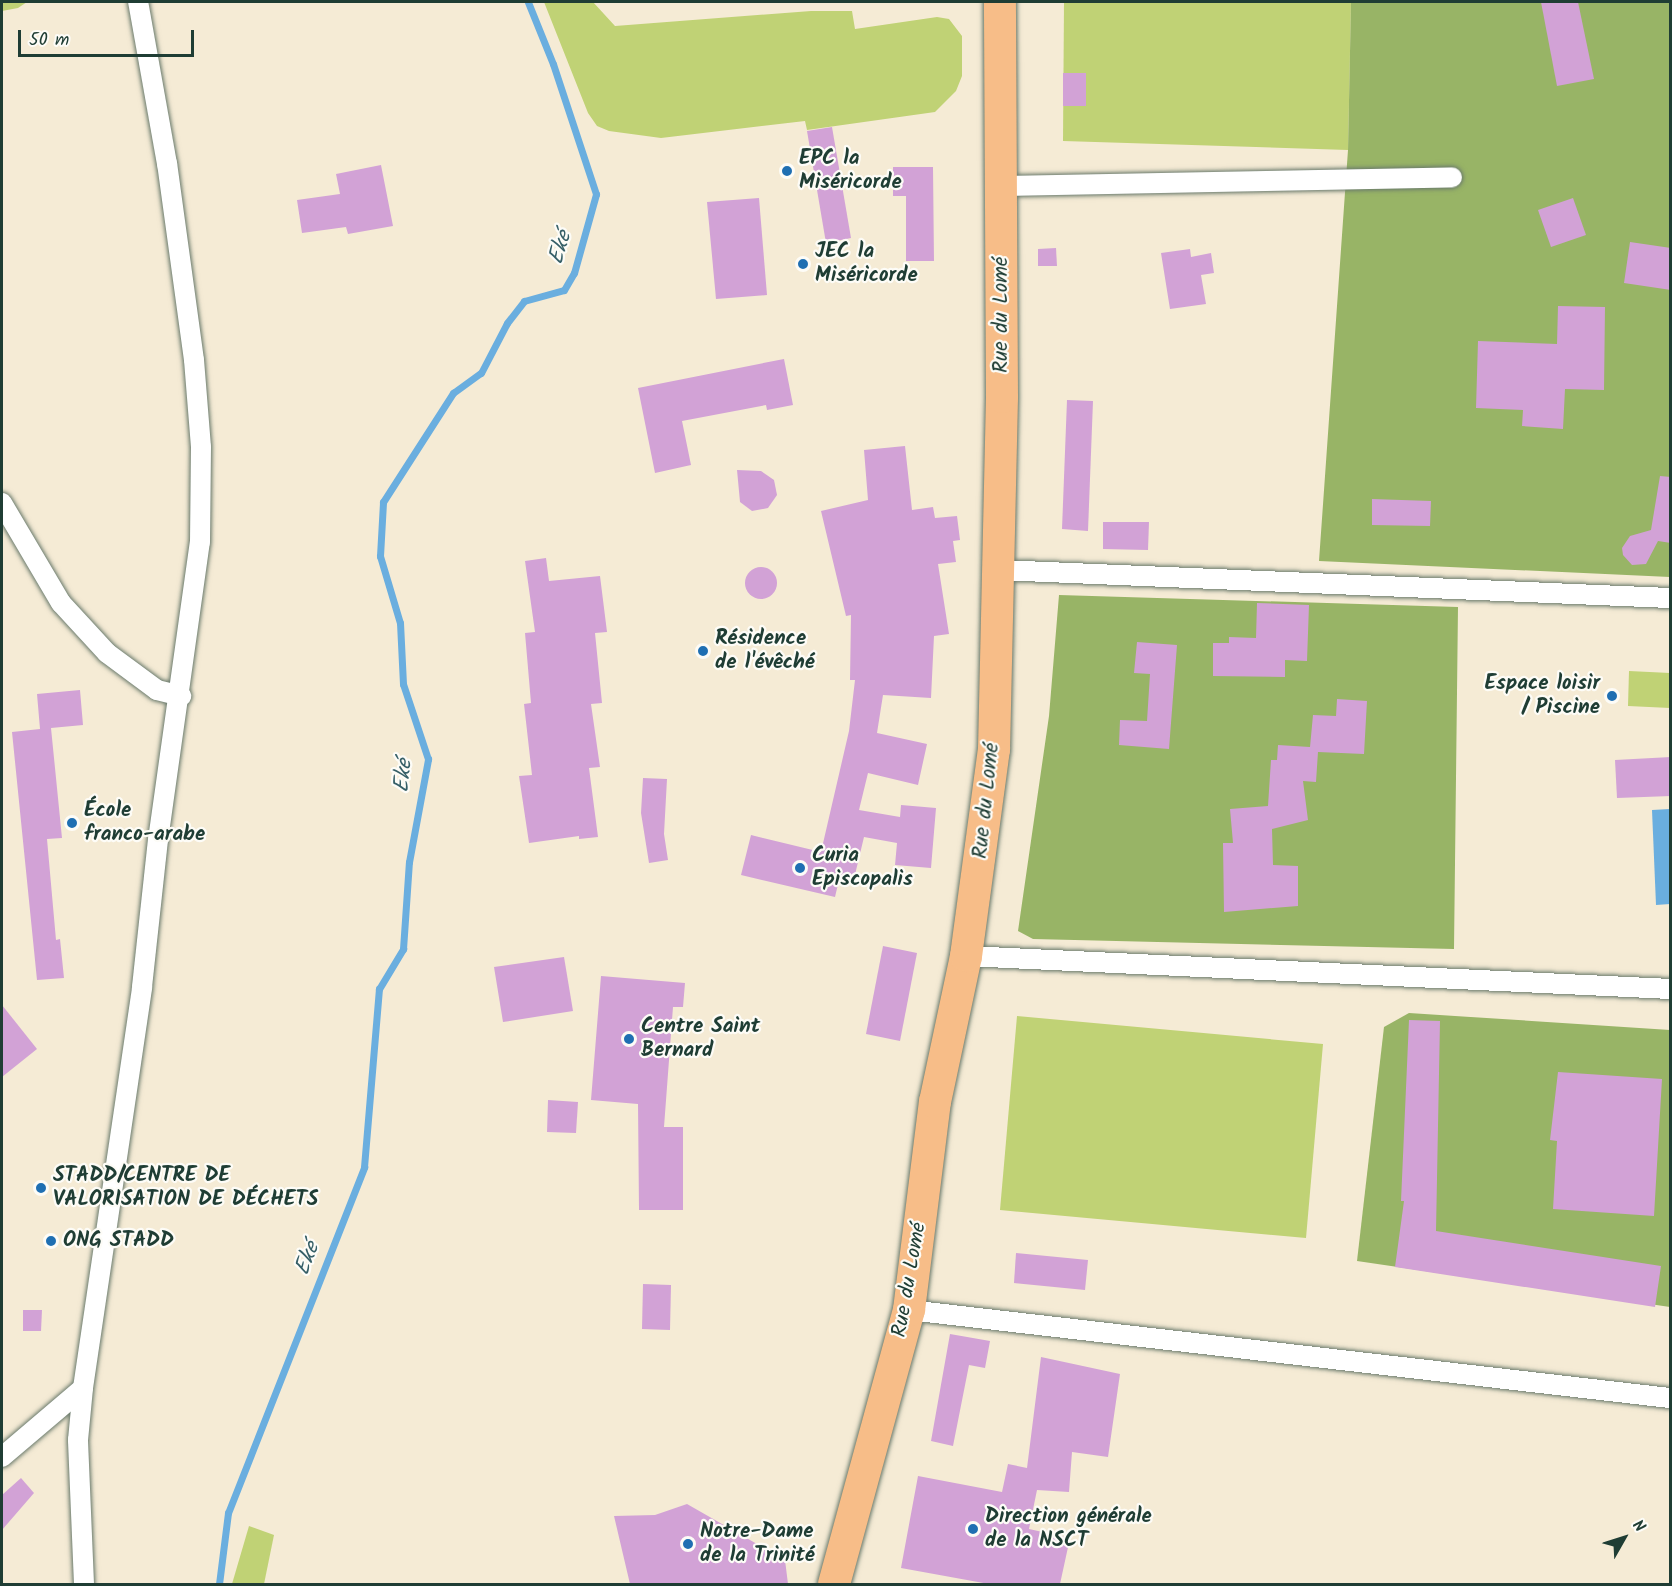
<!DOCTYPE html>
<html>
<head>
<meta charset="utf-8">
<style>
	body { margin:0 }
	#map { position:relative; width:1672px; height:1586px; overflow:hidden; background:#f5ebd5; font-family:Kalam,sans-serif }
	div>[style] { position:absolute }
	.green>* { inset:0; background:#c0d275 }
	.forest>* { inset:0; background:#98b466 }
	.water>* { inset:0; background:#6aaedf }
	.stream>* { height:7px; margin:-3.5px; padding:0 3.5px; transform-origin:3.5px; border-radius:3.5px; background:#6aaedf }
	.building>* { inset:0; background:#d2a2d6 }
	.round { border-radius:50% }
	.roads { filter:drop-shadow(0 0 2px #6a7a6c) drop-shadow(0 0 2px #6a7a6c) }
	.minor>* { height:20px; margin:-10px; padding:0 10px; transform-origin:10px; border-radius:10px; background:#fff }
	.primary>* { height:32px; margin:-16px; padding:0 16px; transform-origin:16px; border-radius:16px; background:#f7bd88 }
	.dots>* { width:16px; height:16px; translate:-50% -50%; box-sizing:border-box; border:3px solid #fdfcf7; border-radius:50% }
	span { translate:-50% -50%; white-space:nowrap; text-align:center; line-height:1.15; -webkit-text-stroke:4.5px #fdfcf7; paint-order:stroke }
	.poi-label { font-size:21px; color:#1f3d34; font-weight:700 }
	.left { translate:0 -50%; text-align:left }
	.right { translate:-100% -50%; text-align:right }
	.street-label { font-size:21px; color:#1f3d34 }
	.water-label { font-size:22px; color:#365f67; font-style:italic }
	.frame { position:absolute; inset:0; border:3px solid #1f3d34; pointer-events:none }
	.north { position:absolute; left:1594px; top:1508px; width:60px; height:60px; -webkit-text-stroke:4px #fdfcf7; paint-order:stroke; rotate:51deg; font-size:16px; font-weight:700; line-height:24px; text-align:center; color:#1f3d34 }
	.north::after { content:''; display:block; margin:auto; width:21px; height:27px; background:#1f3d34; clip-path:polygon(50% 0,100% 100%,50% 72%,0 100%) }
	.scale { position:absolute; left:18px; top:30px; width:176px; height:27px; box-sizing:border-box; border:3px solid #1f3d34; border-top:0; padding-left:8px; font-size:18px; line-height:21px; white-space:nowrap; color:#1f3d34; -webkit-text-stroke:4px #fdfcf7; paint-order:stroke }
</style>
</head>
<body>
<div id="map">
	<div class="green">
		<i style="clip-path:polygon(2px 2px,27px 2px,18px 8px,2px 11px)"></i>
		<i style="clip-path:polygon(544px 2px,593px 2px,615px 26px,811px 11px,852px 11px,855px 29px,937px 17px,949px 19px,962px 36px,962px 76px,956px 91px,935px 112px,807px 130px,805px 121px,661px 138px,609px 131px,597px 126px,588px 113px)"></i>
		<i style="clip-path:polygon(1064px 2px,1351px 2px,1348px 150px,1063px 141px)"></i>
		<i style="clip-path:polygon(1629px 671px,1670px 673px,1670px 708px,1628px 706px)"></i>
		<i style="clip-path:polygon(1017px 1016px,1323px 1044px,1306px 1238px,1000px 1210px)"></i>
		<i style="clip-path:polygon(249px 1526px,274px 1535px,264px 1584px,232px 1584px)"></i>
	</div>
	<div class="forest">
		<i style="clip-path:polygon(1351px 2px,1670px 2px,1670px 577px,1319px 561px,1348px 150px)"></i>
		<i style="clip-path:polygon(1059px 595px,1458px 607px,1454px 949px,1033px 939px,1018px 931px,1049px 716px)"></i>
		<i style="clip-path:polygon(1409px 1013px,1670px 1030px,1670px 1307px,1357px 1261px,1384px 1027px)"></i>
	</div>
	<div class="water">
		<i style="clip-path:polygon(1670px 809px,1670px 904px,1656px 905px,1652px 810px)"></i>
	</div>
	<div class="stream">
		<i style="left:219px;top:1584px;width:72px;rotate:-82.8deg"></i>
		<i style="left:228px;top:1513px;width:372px;rotate:-68.5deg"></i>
		<i style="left:364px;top:1167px;width:179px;rotate:-85.2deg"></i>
		<i style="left:379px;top:989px;width:47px;rotate:-59deg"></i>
		<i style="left:403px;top:949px;width:87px;rotate:-86.1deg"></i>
		<i style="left:409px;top:862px;width:105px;rotate:-79.5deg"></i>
		<i style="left:428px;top:759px;width:79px;rotate:-108.4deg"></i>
		<i style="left:403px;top:684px;width:61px;rotate:-92.8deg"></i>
		<i style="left:400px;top:623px;width:70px;rotate:-106.6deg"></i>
		<i style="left:380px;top:556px;width:54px;rotate:-86.8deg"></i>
		<i style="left:383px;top:502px;width:130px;rotate:-57.3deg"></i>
		<i style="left:453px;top:393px;width:34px;rotate:-36deg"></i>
		<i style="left:481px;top:373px;width:56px;rotate:-62.5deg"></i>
		<i style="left:507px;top:323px;width:28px;rotate:-52deg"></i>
		<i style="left:524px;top:301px;width:41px;rotate:-15.4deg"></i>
		<i style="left:564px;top:290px;width:20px;rotate:-60deg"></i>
		<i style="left:574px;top:273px;width:82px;rotate:-74.4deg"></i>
		<i style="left:596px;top:194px;width:137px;rotate:-108.3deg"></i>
		<i style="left:553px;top:64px;width:67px;rotate:-112deg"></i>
	</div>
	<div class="building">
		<i style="clip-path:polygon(1541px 2px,1578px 2px,1594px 79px,1557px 86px)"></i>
		<i style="clip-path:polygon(1063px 73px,1086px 73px,1086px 106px,1063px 106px)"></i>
		<i style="clip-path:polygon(832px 127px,851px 238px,826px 243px,807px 131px)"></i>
		<i style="clip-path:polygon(381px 165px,393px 226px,348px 234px,346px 227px,302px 233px,297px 200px,340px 194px,336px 174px)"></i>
		<i style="clip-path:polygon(893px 167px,933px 167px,934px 261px,906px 261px,906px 196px,893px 196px)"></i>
		<i style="clip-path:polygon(759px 198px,767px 295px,716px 299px,707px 202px)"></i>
		<i style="clip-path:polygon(1573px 198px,1586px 235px,1551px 247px,1538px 210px)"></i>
		<i style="clip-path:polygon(1630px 242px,1671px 248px,1671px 290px,1624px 283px)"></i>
		<i style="clip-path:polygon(1056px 248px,1057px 266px,1038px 266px,1038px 249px)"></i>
		<i style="clip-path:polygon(1190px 249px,1191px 257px,1211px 253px,1214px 273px,1201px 275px,1206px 304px,1170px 309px,1161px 253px)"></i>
		<i style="clip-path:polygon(1558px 306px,1605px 307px,1604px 390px,1565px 389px,1563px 429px,1522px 426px,1523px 410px,1476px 408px,1478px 341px,1557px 344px)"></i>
		<i style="clip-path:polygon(784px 359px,793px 405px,767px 410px,766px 405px,682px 421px,691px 465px,655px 473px,638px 388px)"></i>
		<i style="clip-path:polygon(1067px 400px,1093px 401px,1088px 531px,1062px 529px)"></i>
		<i style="clip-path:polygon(905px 446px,912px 510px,933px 507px,935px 518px,957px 516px,960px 540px,953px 541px,956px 562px,938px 564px,949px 634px,934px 636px,931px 698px,883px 695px,877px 733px,927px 744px,918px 785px,868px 773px,859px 810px,900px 817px,901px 805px,936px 808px,931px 868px,895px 865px,897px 843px,864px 837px,853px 883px,839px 880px,835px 897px,741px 875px,751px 835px,821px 852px,849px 731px,855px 680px,850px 680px,851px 615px,846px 616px,821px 511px,868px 500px,864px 450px)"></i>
		<i style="clip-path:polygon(737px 470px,761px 471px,774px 480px,777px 495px,768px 508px,752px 511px,740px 502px)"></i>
		<i style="clip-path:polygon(1660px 476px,1671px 477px,1671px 543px,1658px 541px,1646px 564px,1632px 565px,1623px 555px,1622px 548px,1630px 536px,1651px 530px)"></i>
		<i style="clip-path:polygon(1372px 499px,1431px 501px,1430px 526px,1372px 525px)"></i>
		<i style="clip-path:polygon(1103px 522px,1149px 522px,1148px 550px,1103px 549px)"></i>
		<i style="clip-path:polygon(546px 558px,549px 581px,600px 576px,607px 632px,595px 633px,602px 703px,591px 704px,600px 767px,589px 768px,598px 837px,579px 839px,579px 836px,529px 843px,519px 776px,532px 775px,524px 704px,531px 703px,525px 633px,535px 632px,525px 561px)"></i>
		<i class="round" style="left:745px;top:567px;width:32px;height:32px"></i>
		<i style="clip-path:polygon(1257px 603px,1309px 605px,1307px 661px,1285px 660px,1285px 677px,1213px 676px,1213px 643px,1229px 643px,1229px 637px,1256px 638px)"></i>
		<i style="clip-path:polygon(1137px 642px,1177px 645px,1169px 749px,1119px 745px,1120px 720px,1147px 721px,1150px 674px,1134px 673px)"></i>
		<i style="clip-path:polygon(80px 690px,83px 725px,51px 728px,62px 838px,47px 839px,56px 940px,60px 939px,64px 978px,37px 980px,12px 732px,40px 729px,37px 694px)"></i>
		<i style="clip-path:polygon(1337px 699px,1367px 701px,1364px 754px,1318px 752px,1316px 782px,1303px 781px,1308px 820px,1272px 829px,1273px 865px,1298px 866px,1298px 906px,1224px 912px,1223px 843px,1233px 843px,1230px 809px,1268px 806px,1271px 760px,1277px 760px,1278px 745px,1310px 747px,1313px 715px,1336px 716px)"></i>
		<i style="clip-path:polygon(1671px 757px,1671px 796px,1617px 798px,1615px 760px)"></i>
		<i style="clip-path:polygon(643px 778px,667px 779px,664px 834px,668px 860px,649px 863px,641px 813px)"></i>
		<i style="clip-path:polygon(883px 946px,917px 953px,900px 1041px,866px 1034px)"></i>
		<i style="clip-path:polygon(564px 957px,573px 1011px,503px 1022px,494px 967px)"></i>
		<i style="clip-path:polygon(601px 976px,685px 983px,683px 1007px,673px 1007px,664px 1127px,683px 1127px,683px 1210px,639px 1210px,638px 1104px,591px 1100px)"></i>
		<i style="clip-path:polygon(2px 1005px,37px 1049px,2px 1077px)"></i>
		<i style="clip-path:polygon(1409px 1020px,1440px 1021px,1436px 1231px,1661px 1266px,1655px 1307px,1395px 1267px,1404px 1201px,1401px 1201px)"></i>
		<i style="clip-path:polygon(1558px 1072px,1662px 1079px,1654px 1216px,1553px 1209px,1557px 1141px,1550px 1140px)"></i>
		<i style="clip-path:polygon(548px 1100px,578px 1102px,576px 1133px,547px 1132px)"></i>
		<i style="clip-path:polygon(1016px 1253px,1088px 1260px,1085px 1290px,1014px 1283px)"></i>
		<i style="clip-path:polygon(643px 1284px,671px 1285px,670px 1330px,642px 1329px)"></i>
		<i style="clip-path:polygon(23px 1310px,42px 1310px,41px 1331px,23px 1331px)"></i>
		<i style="clip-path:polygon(950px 1334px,990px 1341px,985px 1368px,969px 1365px,953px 1446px,931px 1441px)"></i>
		<i style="clip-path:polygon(1041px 1357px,1120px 1374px,1108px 1457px,1072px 1452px,1069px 1492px,1037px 1490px,1029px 1529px,1070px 1538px,1060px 1584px,989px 1584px,901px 1568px,918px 1476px,1002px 1492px,1008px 1464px,1027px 1468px)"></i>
		<i style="clip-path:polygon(21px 1478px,34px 1493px,2px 1530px,2px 1495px)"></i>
		<i style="clip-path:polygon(687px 1504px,785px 1560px,788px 1584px,630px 1584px,614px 1516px,655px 1515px)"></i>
	</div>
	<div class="roads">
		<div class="minor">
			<i style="left:1001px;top:186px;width:451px;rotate:-1.1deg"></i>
			<i style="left:2px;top:503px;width:116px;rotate:59.5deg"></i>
			<i style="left:61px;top:603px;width:68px;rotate:47.4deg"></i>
			<i style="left:107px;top:653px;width:62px;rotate:36.5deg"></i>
			<i style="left:157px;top:690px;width:25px;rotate:14deg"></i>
			<i style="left:999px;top:570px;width:672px;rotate:2.39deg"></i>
			<i style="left:966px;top:956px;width:705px;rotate:2.68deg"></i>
			<i style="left:909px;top:1310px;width:766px;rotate:6.6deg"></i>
			<i style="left:2px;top:1457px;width:106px;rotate:-40.4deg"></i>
			<i style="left:84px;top:1584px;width:144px;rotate:-92.4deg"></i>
			<i style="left:78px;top:1440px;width:52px;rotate:-84.5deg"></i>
			<i style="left:83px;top:1388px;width:405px;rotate:-81.6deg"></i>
			<i style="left:142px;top:987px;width:148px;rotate:-83.8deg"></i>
			<i style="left:158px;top:840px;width:301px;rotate:-82deg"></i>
			<i style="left:200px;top:542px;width:95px;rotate:-89.4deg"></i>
			<i style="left:201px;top:447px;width:87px;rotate:-94.6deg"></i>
			<i style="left:194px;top:360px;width:198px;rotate:-97.8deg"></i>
			<i style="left:167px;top:164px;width:165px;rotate:-100.1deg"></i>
		</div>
		<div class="primary">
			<i style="left:834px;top:1584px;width:284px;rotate:-74.7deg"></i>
			<i style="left:909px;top:1310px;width:210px;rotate:-82.9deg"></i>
			<i style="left:935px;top:1102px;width:149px;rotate:-78deg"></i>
			<i style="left:966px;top:956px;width:208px;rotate:-82.3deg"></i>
			<i style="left:994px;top:750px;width:353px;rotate:-88.7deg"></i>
			<i style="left:1002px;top:397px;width:395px;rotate:-90.3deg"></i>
		</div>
	</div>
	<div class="dots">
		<i style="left:787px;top:171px;background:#1f6fb2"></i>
		<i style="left:803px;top:264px;background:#1f6fb2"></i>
		<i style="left:703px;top:651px;background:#1f6fb2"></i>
		<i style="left:1612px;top:696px;background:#1f6fb2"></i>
		<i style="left:72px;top:823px;background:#1f6fb2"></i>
		<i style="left:800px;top:868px;background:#1f6fb2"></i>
		<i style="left:629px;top:1039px;background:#1f6fb2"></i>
		<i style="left:41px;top:1188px;background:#1f6fb2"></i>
		<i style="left:51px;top:1241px;background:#1f6fb2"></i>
		<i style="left:973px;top:1529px;background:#1f6fb2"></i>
		<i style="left:688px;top:1544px;background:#1f6fb2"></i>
	</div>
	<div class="poi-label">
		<span class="left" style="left:799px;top:171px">EPC la<br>Miséricorde</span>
		<span class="left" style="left:815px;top:264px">JEC la<br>Miséricorde</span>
		<span class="left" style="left:715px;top:651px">Résidence<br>de l'évêché</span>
		<span class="right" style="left:1600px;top:696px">Espace loisir<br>/ Piscine</span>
		<span class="left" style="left:84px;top:823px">École<br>franco-arabe</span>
		<span class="left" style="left:812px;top:868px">Curia<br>Episcopalis</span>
		<span class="left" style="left:641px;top:1039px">Centre Saint<br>Bernard</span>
		<span class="left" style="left:53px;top:1188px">STADD/CENTRE DE<br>VALORISATION DE DÉCHETS</span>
		<span class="left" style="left:63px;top:1241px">ONG STADD</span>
		<span class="left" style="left:985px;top:1529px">Direction générale<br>de la NSCT</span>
		<span class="left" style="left:700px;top:1544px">Notre-Dame<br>de la Trinité</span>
	</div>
	<div class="street-label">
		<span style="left:1002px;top:315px;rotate:-90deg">Rue du Lomé</span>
		<span style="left:987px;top:801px;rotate:-84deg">Rue du Lomé</span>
		<span style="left:910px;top:1280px;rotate:-80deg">Rue du Lomé</span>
	</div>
	<div class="water-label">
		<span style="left:561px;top:248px;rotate:-73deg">Eké</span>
		<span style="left:404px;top:776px;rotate:-84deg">Eké</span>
		<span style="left:308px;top:1259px;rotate:-69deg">Eké</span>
	</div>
	<div class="frame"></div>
	<div class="north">N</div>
	<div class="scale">50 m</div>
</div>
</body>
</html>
